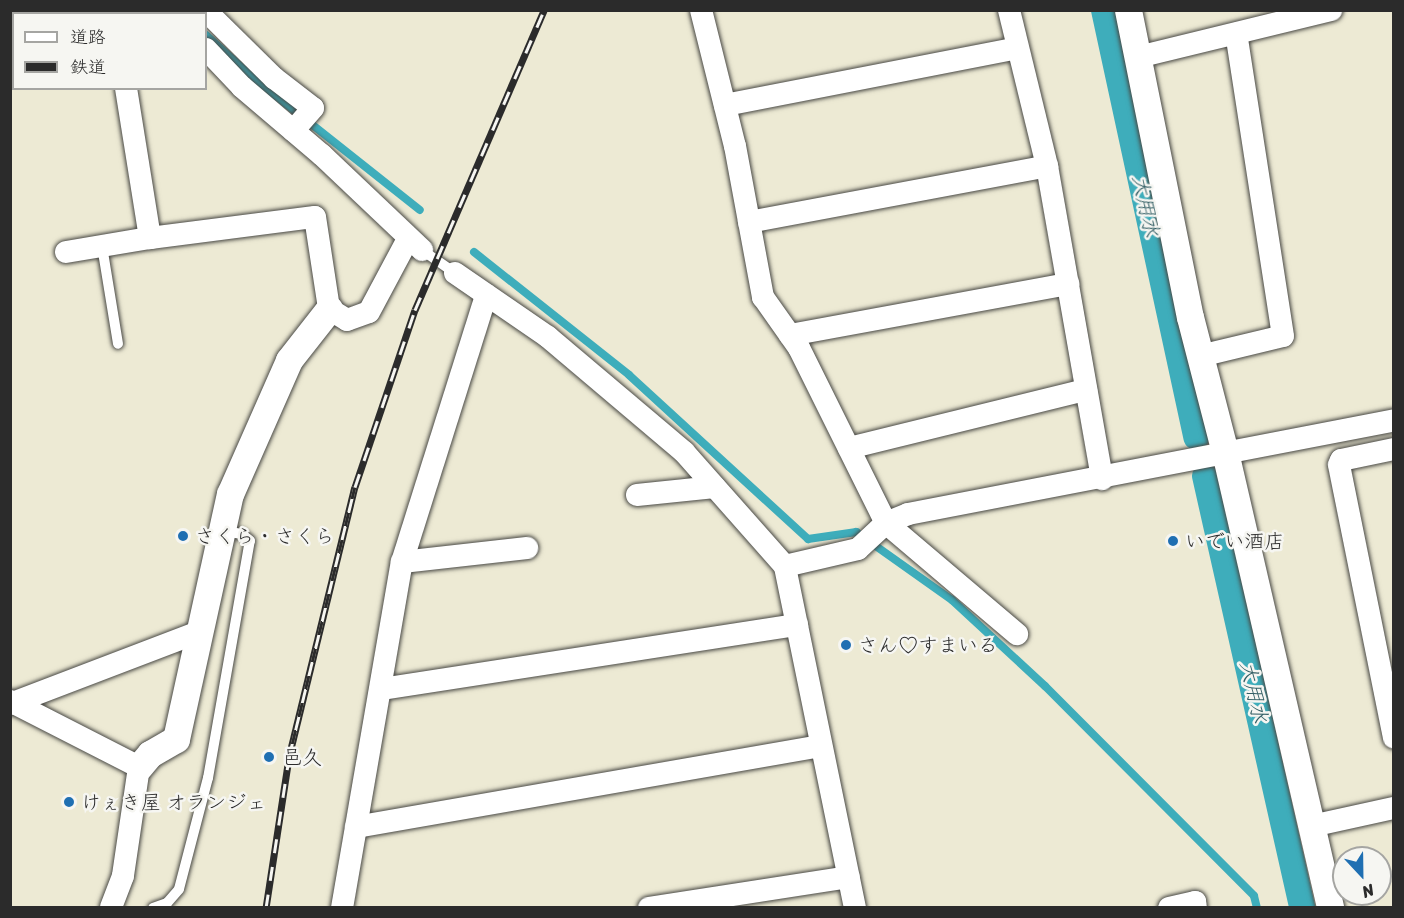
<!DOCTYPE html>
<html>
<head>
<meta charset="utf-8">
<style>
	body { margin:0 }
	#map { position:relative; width:1404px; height:918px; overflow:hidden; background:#edead4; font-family:Sriracha,"Klee One",sans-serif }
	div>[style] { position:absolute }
	.stream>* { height:8px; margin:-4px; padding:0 4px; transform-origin:4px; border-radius:4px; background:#3eadbb }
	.canal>* { height:26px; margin:-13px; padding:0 13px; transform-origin:13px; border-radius:13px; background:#3eadbb }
	.roads { filter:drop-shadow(0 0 2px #484844) drop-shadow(0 0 2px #484844) }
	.service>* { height:10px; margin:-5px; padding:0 5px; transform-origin:5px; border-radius:5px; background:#fff }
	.minor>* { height:22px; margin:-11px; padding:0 11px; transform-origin:11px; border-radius:11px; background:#fff }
	.tertiary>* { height:27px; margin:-13.5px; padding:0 13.5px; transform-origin:13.5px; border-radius:13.5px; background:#fff }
	.rail>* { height:7px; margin-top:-3.5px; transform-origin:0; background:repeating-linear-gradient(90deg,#f6f6f2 0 14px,#2b2b2b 0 28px); box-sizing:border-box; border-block:2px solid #2b2b2b }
	.dots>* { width:16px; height:16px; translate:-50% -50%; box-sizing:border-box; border:3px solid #f6f6f2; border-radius:50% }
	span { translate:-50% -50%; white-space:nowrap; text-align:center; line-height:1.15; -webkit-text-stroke:5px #f6f6f2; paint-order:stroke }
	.poi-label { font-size:20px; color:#2b2b2b }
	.left { translate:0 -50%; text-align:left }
	.water-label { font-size:21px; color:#335f65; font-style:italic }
	.frame { position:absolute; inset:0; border:12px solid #2b2b2b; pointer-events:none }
	.legend { position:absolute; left:12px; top:12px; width:195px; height:78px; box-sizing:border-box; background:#f6f6f2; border:2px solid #a5a5a2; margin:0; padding:8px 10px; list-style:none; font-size:18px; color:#2b2b2b }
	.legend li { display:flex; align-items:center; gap:12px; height:30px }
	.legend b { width:30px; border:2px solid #a5a5a2 }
	.north { position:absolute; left:1332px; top:846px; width:60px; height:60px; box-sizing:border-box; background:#f6f6f2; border:2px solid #a5a5a2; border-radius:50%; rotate:158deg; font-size:16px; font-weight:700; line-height:24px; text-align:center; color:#2b2b2b }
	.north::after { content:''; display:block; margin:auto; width:21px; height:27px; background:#1f6fb2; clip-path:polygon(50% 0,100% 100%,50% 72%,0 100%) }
</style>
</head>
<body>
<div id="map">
	<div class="stream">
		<i style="left:206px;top:35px;width:62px;rotate:42.4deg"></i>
		<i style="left:252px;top:77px;width:214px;rotate:38.4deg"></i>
		<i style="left:474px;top:252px;width:198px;rotate:38.4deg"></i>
		<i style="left:629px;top:375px;width:243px;rotate:42.5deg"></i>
		<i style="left:808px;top:539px;width:49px;rotate:-8.3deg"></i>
		<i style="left:856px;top:532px;width:118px;rotate:35.3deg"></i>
		<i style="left:952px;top:600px;width:127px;rotate:42.8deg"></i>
		<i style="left:1045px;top:686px;width:296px;rotate:45.1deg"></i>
		<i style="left:1254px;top:896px;width:12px;rotate:76deg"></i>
	</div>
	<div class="canal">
		<i style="left:1104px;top:10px;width:437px;rotate:77.8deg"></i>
		<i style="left:1205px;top:476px;width:443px;rotate:77.3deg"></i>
	</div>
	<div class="roads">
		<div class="service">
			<i style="left:102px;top:246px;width:99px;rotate:80.7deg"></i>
			<i style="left:422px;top:250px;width:40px;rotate:34.9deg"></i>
			<i style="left:153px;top:908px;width:15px;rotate:-20deg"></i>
			<i style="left:167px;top:903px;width:18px;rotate:-49deg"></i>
			<i style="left:179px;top:889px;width:115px;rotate:-75.4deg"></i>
			<i style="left:208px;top:778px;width:241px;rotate:-80deg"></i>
			<i style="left:250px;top:541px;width:11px;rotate:-139deg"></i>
			<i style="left:242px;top:534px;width:19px;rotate:-171deg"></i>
		</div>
		<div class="minor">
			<i style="left:113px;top:10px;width:4px;rotate:76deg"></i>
			<i style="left:168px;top:10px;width:5px;rotate:53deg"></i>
			<i style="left:205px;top:10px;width:97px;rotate:44.6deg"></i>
			<i style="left:274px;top:78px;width:49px;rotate:37.6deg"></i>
			<i style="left:313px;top:108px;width:30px;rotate:131deg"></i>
			<i style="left:701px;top:10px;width:140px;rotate:76deg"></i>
			<i style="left:735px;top:146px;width:154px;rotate:79.5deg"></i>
			<i style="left:763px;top:297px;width:62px;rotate:54.8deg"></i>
			<i style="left:799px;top:348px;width:195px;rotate:63.6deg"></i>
			<i style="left:886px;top:523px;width:24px;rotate:-22deg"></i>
			<i style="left:908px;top:514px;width:495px;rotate:-10.9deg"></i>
			<i style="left:1009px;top:10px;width:161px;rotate:76.3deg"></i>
			<i style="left:1047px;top:166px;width:318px;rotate:80deg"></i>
			<i style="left:206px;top:49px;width:52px;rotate:46.5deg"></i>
			<i style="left:242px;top:87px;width:105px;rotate:40.4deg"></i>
			<i style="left:322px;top:155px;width:138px;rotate:43.5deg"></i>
			<i style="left:1138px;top:57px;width:199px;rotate:-13.7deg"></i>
			<i style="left:126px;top:88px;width:152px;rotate:80.9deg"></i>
			<i style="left:150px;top:238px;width:166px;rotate:-7.3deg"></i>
			<i style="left:315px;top:217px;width:93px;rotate:81.3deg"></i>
			<i style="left:329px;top:309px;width:21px;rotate:31deg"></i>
			<i style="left:347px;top:320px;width:23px;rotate:-20deg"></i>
			<i style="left:369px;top:312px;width:83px;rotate:-61.9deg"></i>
			<i style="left:725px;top:105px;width:298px;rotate:-11deg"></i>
			<i style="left:749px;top:222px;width:303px;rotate:-10.6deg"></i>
			<i style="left:66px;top:252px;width:85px;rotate:-9.5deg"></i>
			<i style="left:455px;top:273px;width:113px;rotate:34.5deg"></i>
			<i style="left:548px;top:337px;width:178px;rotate:40.2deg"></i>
			<i style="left:684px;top:452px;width:152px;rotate:48.5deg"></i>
			<i style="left:790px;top:335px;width:283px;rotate:-10.4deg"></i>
			<i style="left:1200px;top:356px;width:85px;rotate:-13.5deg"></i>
			<i style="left:1283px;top:336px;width:306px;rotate:-98.8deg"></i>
			<i style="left:849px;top:448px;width:244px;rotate:-13.8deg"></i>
			<i style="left:1394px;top:449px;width:54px;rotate:168.3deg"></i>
			<i style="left:1341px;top:460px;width:5px;rotate:112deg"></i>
			<i style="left:1339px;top:465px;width:278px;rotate:78.6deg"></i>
			<i style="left:637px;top:495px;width:78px;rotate:-5.9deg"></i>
			<i style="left:402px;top:562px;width:126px;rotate:-6.4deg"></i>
			<i style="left:382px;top:689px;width:420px;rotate:-8.8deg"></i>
			<i style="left:10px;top:701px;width:145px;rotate:27.1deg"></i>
			<i style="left:139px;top:767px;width:110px;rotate:98.4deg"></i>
			<i style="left:123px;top:876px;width:34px;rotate:111deg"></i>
			<i style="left:10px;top:704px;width:204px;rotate:-20.9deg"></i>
			<i style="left:1312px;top:826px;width:84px;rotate:-12.4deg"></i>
			<i style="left:356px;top:827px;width:470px;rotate:-9.9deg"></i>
			<i style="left:342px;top:908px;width:351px;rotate:-80.2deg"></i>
			<i style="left:402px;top:562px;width:280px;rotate:-72.5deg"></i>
			<i style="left:649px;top:908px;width:202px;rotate:-8.8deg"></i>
			<i style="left:855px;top:908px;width:349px;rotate:-101.6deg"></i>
			<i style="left:785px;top:566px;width:75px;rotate:-13.1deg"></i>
			<i style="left:858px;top:549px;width:38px;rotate:-43deg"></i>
			<i style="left:886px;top:523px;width:172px;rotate:40.3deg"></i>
			<i style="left:1169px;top:908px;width:27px;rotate:-13deg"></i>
			<i style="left:1195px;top:902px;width:6px;rotate:81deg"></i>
		</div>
		<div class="tertiary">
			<i style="left:1128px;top:10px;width:313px;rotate:78.6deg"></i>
			<i style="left:1190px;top:317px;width:139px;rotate:75.5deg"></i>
			<i style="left:1225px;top:452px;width:468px;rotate:77deg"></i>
			<i style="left:139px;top:767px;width:17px;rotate:-50deg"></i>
			<i style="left:150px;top:754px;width:30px;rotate:-30deg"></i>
			<i style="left:176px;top:739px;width:251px;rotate:-77.6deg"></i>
			<i style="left:230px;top:494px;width:146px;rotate:-66.2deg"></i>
			<i style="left:289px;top:360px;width:65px;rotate:-51.9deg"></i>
		</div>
	</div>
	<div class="rail">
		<i style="left:266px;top:908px;width:153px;rotate:-81.3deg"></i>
		<i style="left:289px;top:757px;width:278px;rotate:-76.3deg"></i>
		<i style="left:355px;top:487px;width:187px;rotate:-71.3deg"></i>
		<i style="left:415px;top:310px;width:327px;rotate:-66.7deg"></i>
	</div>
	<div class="dots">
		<i style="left:183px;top:536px;background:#1f6fb2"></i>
		<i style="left:1173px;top:541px;background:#1f6fb2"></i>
		<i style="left:846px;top:645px;background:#1f6fb2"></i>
		<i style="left:269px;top:757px;background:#1f6fb2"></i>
		<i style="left:69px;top:802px;background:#1f6fb2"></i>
	</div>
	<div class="poi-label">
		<span class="left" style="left:195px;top:536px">さくら・さくら</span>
		<span class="left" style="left:1185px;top:541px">いでい酒店</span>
		<span class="left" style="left:858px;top:645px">さん♡すまいる</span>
		<span class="left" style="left:282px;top:757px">邑久</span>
		<span class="left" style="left:81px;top:802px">けぇき屋 オランジェ</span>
	</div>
	<div class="water-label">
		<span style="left:1146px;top:206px;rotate:78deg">大用水</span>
		<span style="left:1254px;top:692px;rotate:77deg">大用水</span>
	</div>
	<div class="frame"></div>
	<ul class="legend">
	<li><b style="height:8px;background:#fff"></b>道路</li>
	<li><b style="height:8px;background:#2b2b2b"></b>鉄道</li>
	</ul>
	<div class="north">N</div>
</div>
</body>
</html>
